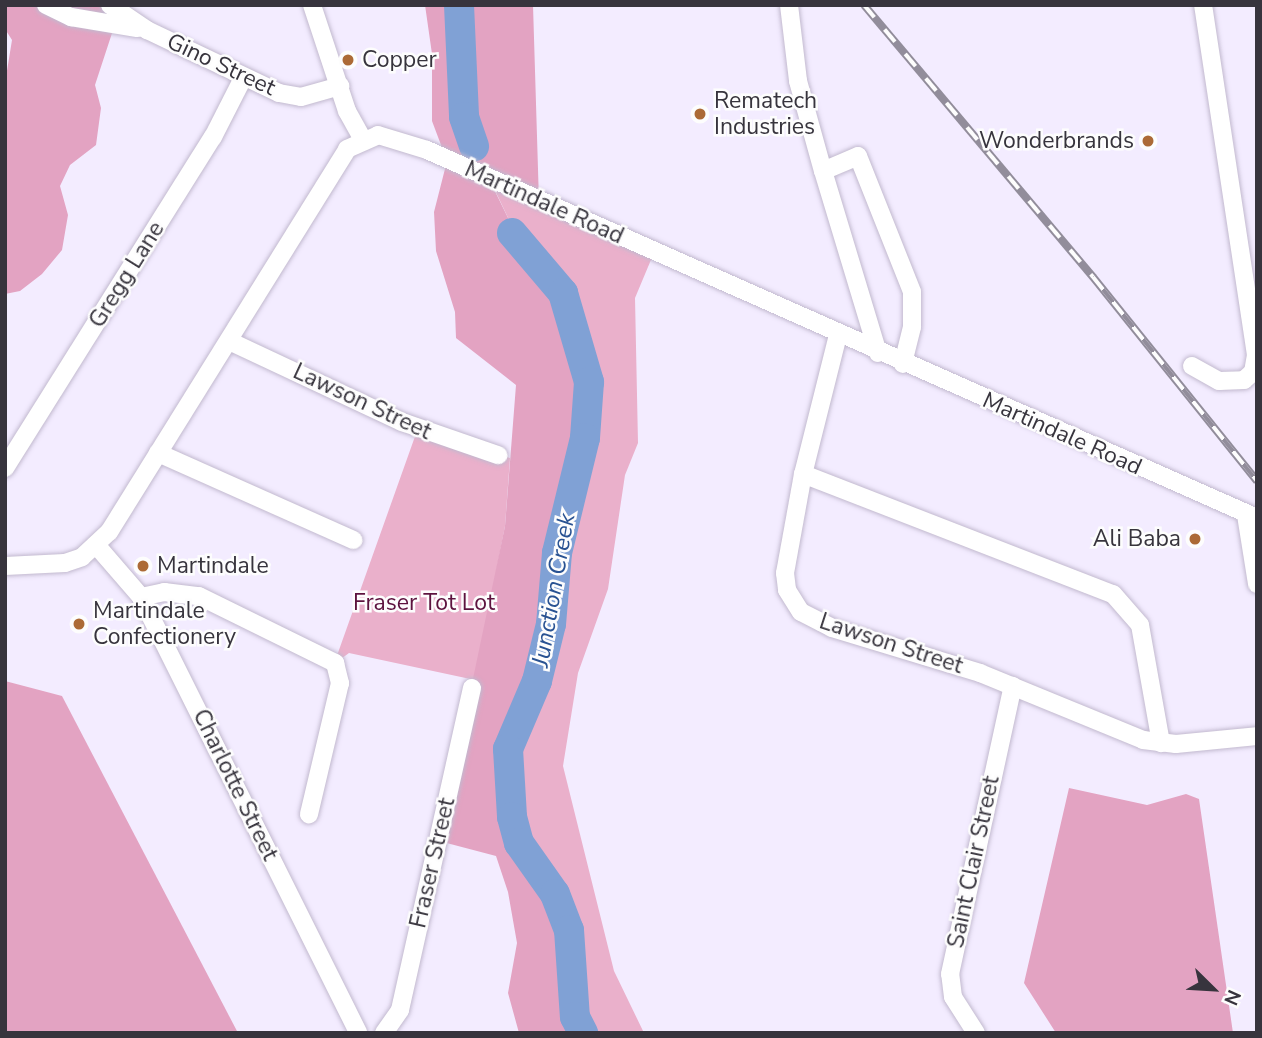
<!DOCTYPE html>
<html>
<head>
<meta charset="utf-8">
<style>
	body { margin:0 }
	#map { position:relative; width:1262px; height:1038px; overflow:hidden; background:#f3ecff; font-family:"Nunito Sans",sans-serif }
	div>[style] { position:absolute }
	.green>* { inset:0; background:#eab0cb }
	.forest>* { inset:0; background:#e3a3c2 }
	.river>* { height:30px; margin:-15px; padding:0 15px; transform-origin:15px; border-radius:15px; background:#80a1d5 }
	.roads { filter:drop-shadow(0 0 2px #c2b9cf) drop-shadow(0 0 2px #c2b9cf) }
	.minor>* { height:18px; margin:-9px; padding:0 9px; transform-origin:9px; border-radius:9px; background:#fff }
	.rail>* { height:8px; margin-top:-4px; transform-origin:0; background:repeating-linear-gradient(90deg,#fdfdfd 0 16px,#928d9b 0 32px); box-sizing:border-box; border-block:2px solid #928d9b }
	.dots>* { width:19px; height:19px; translate:-50% -50%; box-sizing:border-box; border:4px solid #fdfdfd; border-radius:50% }
	span { translate:-50% -50%; white-space:nowrap; text-align:center; line-height:1.15; -webkit-text-stroke:5px #fdfdfd; paint-order:stroke }
	.poi-label { font-size:23px; color:#37343d }
	.left { translate:0 -50%; text-align:left }
	.right { translate:-100% -50%; text-align:right }
	.street-label { font-size:23px; color:#37343d }
	.park-label { font-size:23px; color:#5d133f }
	.water-label { font-size:24px; color:#295292; font-style:italic }
	.frame { position:absolute; inset:0; border:7px solid #37343d; pointer-events:none }
	.north { position:absolute; left:1178px; top:954px; width:70px; height:70px; -webkit-text-stroke:5px #fdfdfd; paint-order:stroke; rotate:114deg; font-size:19px; font-weight:700; line-height:28px; text-align:center; color:#37343d }
	.north::after { content:''; display:block; margin:auto; width:24px; height:32px; background:#37343d; clip-path:polygon(50% 0,100% 100%,50% 72%,0 100%) }
</style>
</head>
<body>
<div id="map">
	<div class="green">
		<i style="clip-path:polygon(490px 180px,653px 255px,635px 298px,638px 443px,625px 475px,608px 589px,578px 673px,563px 766px,614px 971px,644px 1033px,584px 1033px,576px 1017px,556px 894px,520px 843px,513px 817px,510px 749px,538px 682px,552px 625px,558px 553px,592px 399px,536px 257px,512px 226px)"></i>
		<i style="clip-path:polygon(418px 428px,510px 458px,505px 526px,475px 680px,349px 653px,334px 664px)"></i>
	</div>
	<div class="forest">
		<i style="clip-path:polygon(5px 5px,111px 5px,115px 24px,95px 85px,101px 108px,96px 145px,70px 165px,60px 186px,68px 215px,62px 250px,42px 274px,20px 291px,5px 294px,5px 83px,12px 40px,5px 29px)"></i>
		<i style="clip-path:polygon(425px 5px,533px 5px,539px 202px,490px 181px,512px 226px,564px 292px,584px 348px,592px 400px,558px 553px,552px 625px,538px 682px,510px 749px,510px 777px,520px 843px,556px 894px,570px 930px,576px 1017px,584px 1033px,519px 1033px,508px 993px,517px 943px,508px 892px,496px 856px,439px 841px,505px 526px,516px 385px,456px 338px,455px 312px,436px 251px,434px 212px,447px 161px,432px 121px,432px 54px)"></i>
		<i style="clip-path:polygon(5px 681px,62px 696px,238px 1033px,5px 1033px)"></i>
		<i style="clip-path:polygon(1069px 788px,1147px 805px,1186px 794px,1199px 799px,1233px 1033px,1056px 1033px,1024px 983px)"></i>
	</div>
	<div class="river">
		<i style="left:459px;top:5px;width:112px;rotate:87.4deg"></i>
		<i style="left:464px;top:117px;width:31px;rotate:71deg"></i>
		<i style="left:512px;top:233px;width:79px;rotate:49.6deg"></i>
		<i style="left:563px;top:293px;width:93px;rotate:73.7deg"></i>
		<i style="left:589px;top:382px;width:56px;rotate:94.1deg"></i>
		<i style="left:585px;top:438px;width:118px;rotate:103.7deg"></i>
		<i style="left:557px;top:553px;width:71px;rotate:94.8deg"></i>
		<i style="left:551px;top:624px;width:59px;rotate:103.8deg"></i>
		<i style="left:537px;top:681px;width:74px;rotate:113.1deg"></i>
		<i style="left:508px;top:749px;width:68px;rotate:86.6deg"></i>
		<i style="left:512px;top:817px;width:27px;rotate:75deg"></i>
		<i style="left:519px;top:843px;width:62px;rotate:54.8deg"></i>
		<i style="left:555px;top:894px;width:39px;rotate:69deg"></i>
		<i style="left:569px;top:930px;width:87px;rotate:86.1deg"></i>
		<i style="left:575px;top:1017px;width:18px;rotate:63deg"></i>
	</div>
	<div class="roads">
		<div class="minor">
			<i style="left:46px;top:5px;width:28px;rotate:26deg"></i>
			<i style="left:71px;top:17px;width:67px;rotate:9.5deg"></i>
			<i style="left:110px;top:5px;width:45px;rotate:34deg"></i>
			<i style="left:147px;top:30px;width:146px;rotate:25.5deg"></i>
			<i style="left:279px;top:93px;width:22px;rotate:10deg"></i>
			<i style="left:301px;top:97px;width:41px;rotate:-15.8deg"></i>
			<i style="left:312px;top:5px;width:112px;rotate:71.7deg"></i>
			<i style="left:347px;top:111px;width:33px;rotate:61deg"></i>
			<i style="left:789px;top:5px;width:77px;rotate:83.2deg"></i>
			<i style="left:798px;top:81px;width:93px;rotate:74.5deg"></i>
			<i style="left:838px;top:335px;width:143px;rotate:104.1deg"></i>
			<i style="left:803px;top:474px;width:101px;rotate:100.3deg"></i>
			<i style="left:785px;top:573px;width:17px;rotate:83deg"></i>
			<i style="left:787px;top:590px;width:26px;rotate:58deg"></i>
			<i style="left:801px;top:612px;width:35px;rotate:27deg"></i>
			<i style="left:832px;top:628px;width:155px;rotate:16.9deg"></i>
			<i style="left:980px;top:673px;width:176px;rotate:22.3deg"></i>
			<i style="left:1143px;top:740px;width:33px;rotate:7deg"></i>
			<i style="left:1176px;top:744px;width:81px;rotate:-5.6deg"></i>
			<i style="left:229px;top:341px;width:191px;rotate:25.1deg"></i>
			<i style="left:402px;top:422px;width:102px;rotate:19deg"></i>
			<i style="left:878px;top:353px;width:190px;rotate:-106.8deg"></i>
			<i style="left:823px;top:171px;width:38px;rotate:-23deg"></i>
			<i style="left:858px;top:156px;width:146px;rotate:68.3deg"></i>
			<i style="left:912px;top:292px;width:35px;rotate:90deg"></i>
			<i style="left:912px;top:327px;width:38px;rotate:104deg"></i>
			<i style="left:1192px;top:366px;width:31px;rotate:29deg"></i>
			<i style="left:1219px;top:381px;width:25px;rotate:-2deg"></i>
			<i style="left:1244px;top:380px;width:12px;rotate:-42deg"></i>
			<i style="left:1253px;top:372px;width:17px;rotate:-80deg"></i>
			<i style="left:1256px;top:355px;width:354px;rotate:-98.6deg"></i>
			<i style="left:158px;top:453px;width:214px;rotate:24deg"></i>
			<i style="left:5px;top:468px;width:391px;rotate:-57.9deg"></i>
			<i style="left:213px;top:137px;width:66px;rotate:-63deg"></i>
			<i style="left:803px;top:474px;width:332px;rotate:21.2deg"></i>
			<i style="left:1113px;top:594px;width:41px;rotate:48.9deg"></i>
			<i style="left:1140px;top:625px;width:120px;rotate:79.9deg"></i>
			<i style="left:1246px;top:515px;width:70px;rotate:80.9deg"></i>
			<i style="left:97px;top:546px;width:67px;rotate:49.2deg"></i>
			<i style="left:141px;top:597px;width:487px;rotate:63.5deg"></i>
			<i style="left:5px;top:566px;width:60px;rotate:-2.9deg"></i>
			<i style="left:65px;top:563px;width:18px;rotate:-19deg"></i>
			<i style="left:82px;top:557px;width:37px;rotate:-43deg"></i>
			<i style="left:109px;top:532px;width:451px;rotate:-58.1deg"></i>
			<i style="left:347px;top:149px;width:34px;rotate:-24deg"></i>
			<i style="left:378px;top:135px;width:51px;rotate:17deg"></i>
			<i style="left:427px;top:150px;width:908px;rotate:23.91deg"></i>
			<i style="left:141px;top:597px;width:24px;rotate:-12deg"></i>
			<i style="left:164px;top:592px;width:35px;rotate:7deg"></i>
			<i style="left:199px;top:596px;width:152px;rotate:26.2deg"></i>
			<i style="left:335px;top:663px;width:21px;rotate:76deg"></i>
			<i style="left:340px;top:683px;width:135px;rotate:103.3deg"></i>
			<i style="left:384px;top:1033px;width:28px;rotate:-55deg"></i>
			<i style="left:400px;top:1010px;width:330px;rotate:-77.4deg"></i>
			<i style="left:976px;top:1033px;width:43px;rotate:-122.6deg"></i>
			<i style="left:953px;top:997px;width:23px;rotate:-97deg"></i>
			<i style="left:950px;top:974px;width:295px;rotate:-77.7deg"></i>
		</div>
	</div>
	<div class="rail">
		<i style="left:864px;top:5px;width:356px;rotate:49.9deg"></i>
		<i style="left:1093px;top:277px;width:262px;rotate:51.2deg"></i>
	</div>
	<div class="dots">
		<i style="left:348px;top:60px;background:#ac6a36"></i>
		<i style="left:700px;top:114px;background:#ac6a36"></i>
		<i style="left:1148px;top:141px;background:#ac6a36"></i>
		<i style="left:1195px;top:539px;background:#ac6a36"></i>
		<i style="left:143px;top:566px;background:#ac6a36"></i>
		<i style="left:79px;top:624px;background:#ac6a36"></i>
	</div>
	<div class="poi-label">
		<span class="left" style="left:362px;top:60px">Copper</span>
		<span class="left" style="left:714px;top:114px">Rematech<br>Industries</span>
		<span class="right" style="left:1134px;top:141px">Wonderbrands</span>
		<span class="right" style="left:1181px;top:539px">Ali Baba</span>
		<span class="left" style="left:157px;top:566px">Martindale</span>
		<span class="left" style="left:93px;top:624px">Martindale<br>Confectionery</span>
	</div>
	<div class="street-label">
		<span style="left:221px;top:65px;rotate:25deg">Gino Street</span>
		<span style="left:544px;top:203px;rotate:24deg">Martindale Road</span>
		<span style="left:127px;top:275px;rotate:-58deg">Gregg Lane</span>
		<span style="left:362px;top:402px;rotate:25deg">Lawson Street</span>
		<span style="left:1062px;top:434px;rotate:24deg">Martindale Road</span>
		<span style="left:891px;top:644px;rotate:18deg">Lawson Street</span>
		<span style="left:235px;top:785px;rotate:64deg">Charlotte Street</span>
		<span style="left:974px;top:862px;rotate:-78deg">Saint Clair Street</span>
		<span style="left:433px;top:863px;rotate:-77deg">Fraser Street</span>
	</div>
	<div class="park-label">
		<span style="left:424px;top:603px">Fraser Tot Lot</span>
	</div>
	<div class="water-label">
		<span style="left:554px;top:590px;rotate:-80deg">Junction Creek</span>
	</div>
	<div class="frame"></div>
	<div class="north">N</div>
</div>
</body>
</html>
